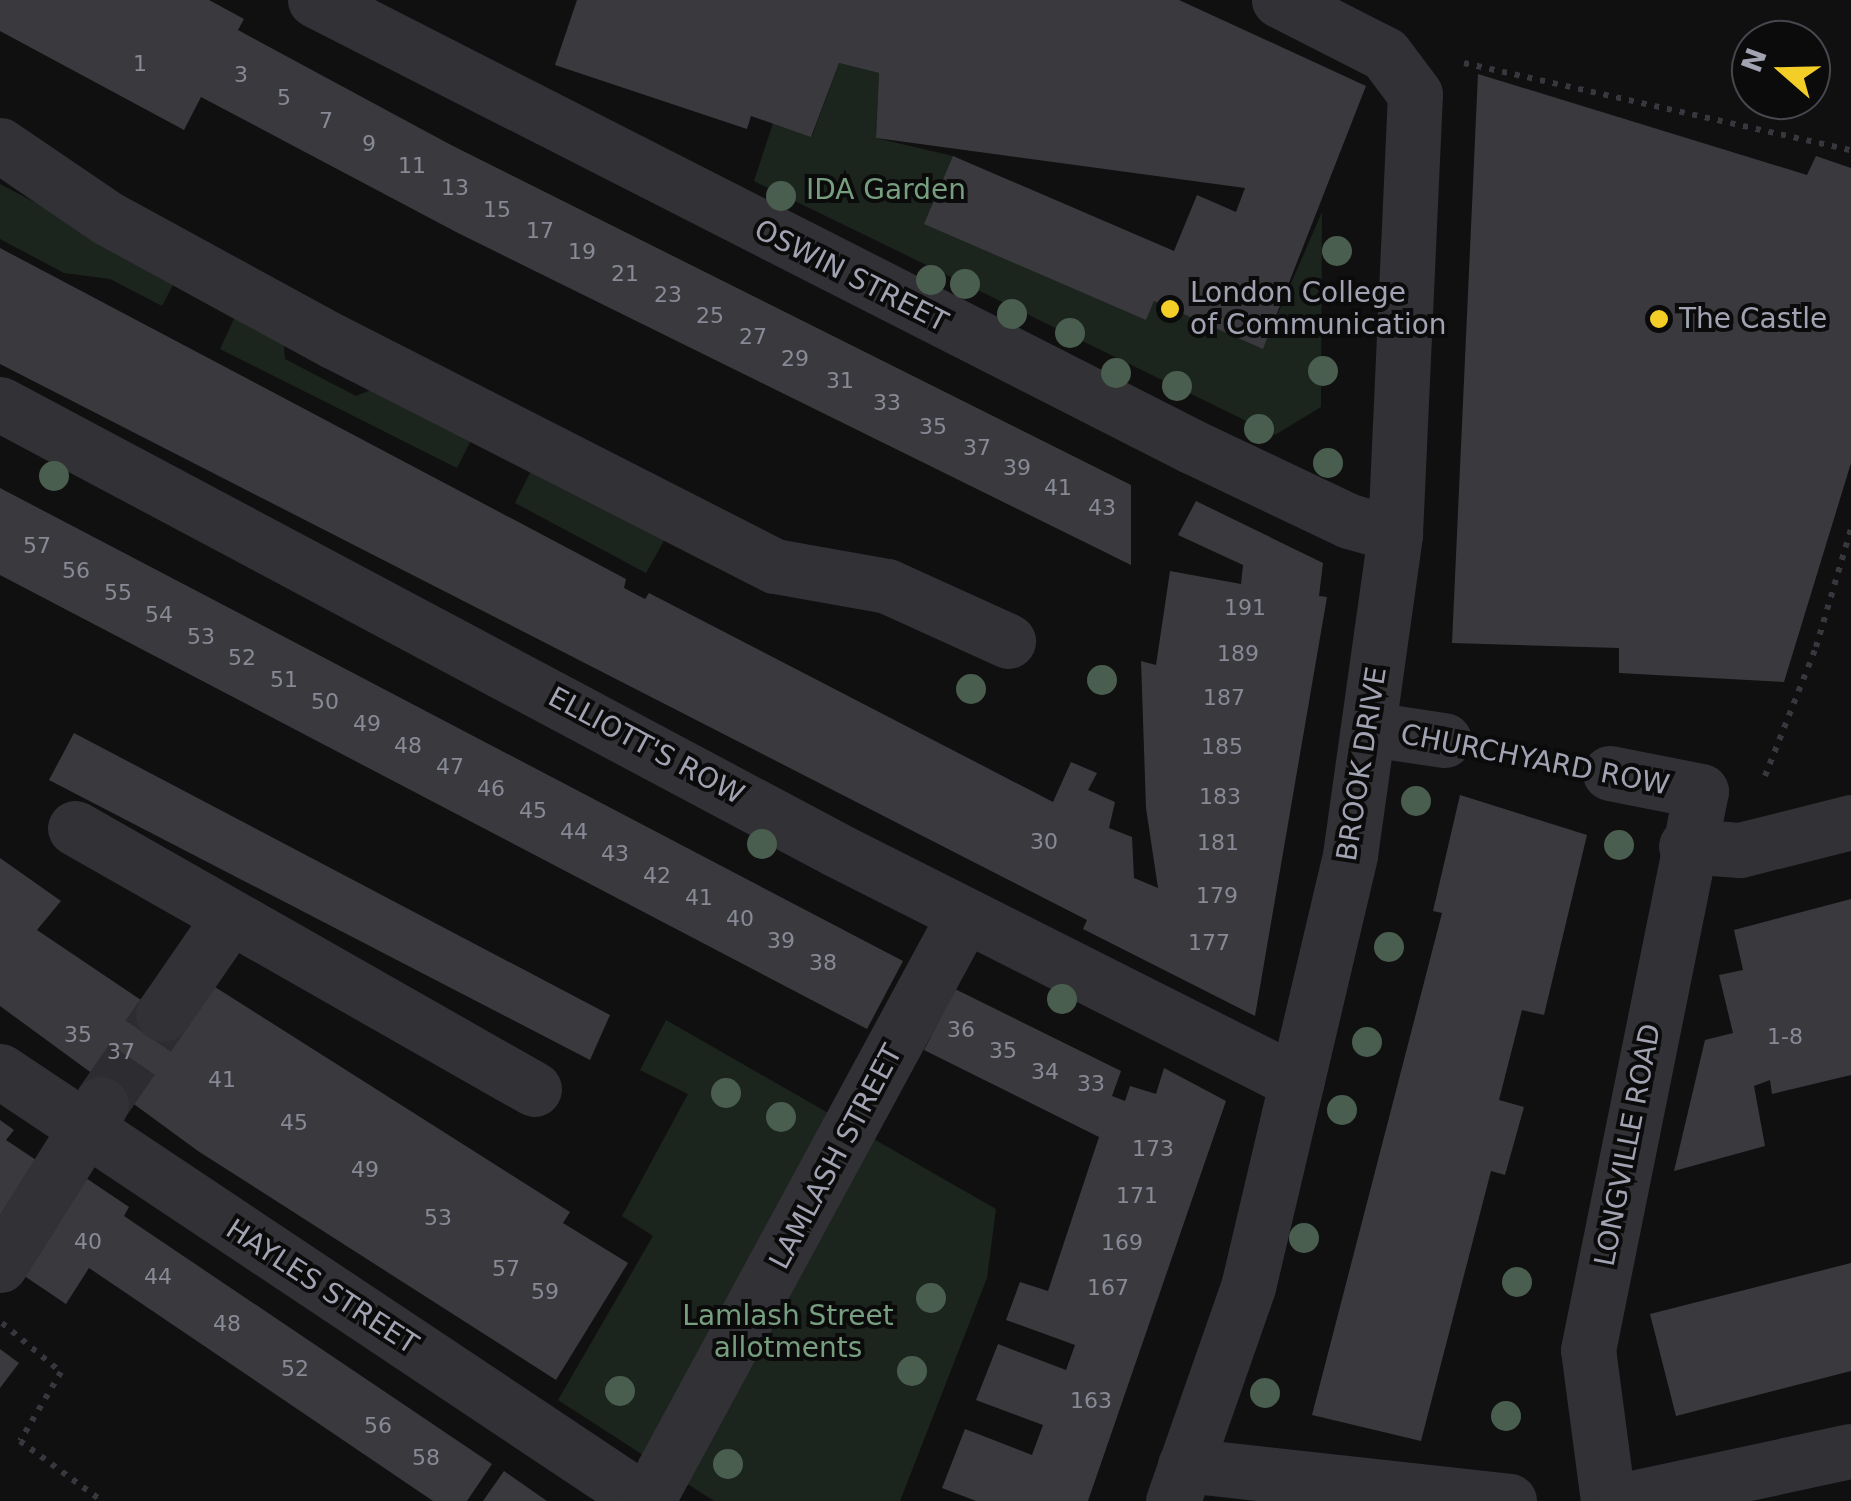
<!DOCTYPE html>
<html>
<head>
<meta charset="utf-8">
<style>
	body { margin:0 }
	#map { position:relative; width:1851px; height:1501px; overflow:hidden; background:#101011; font-family:"DejaVu Sans",sans-serif }
	div>[style] { position:absolute }
	.green>* { inset:0; background:#1c241e }
	.building>* { inset:0; background:#3a3a3e }
	.minor-tunnel>* { height:55px; margin-top:-27.5px; transform-origin:0; background:repeating-linear-gradient(90deg,#2d2d31 0 55px,transparent 0 83px) }
	.path>* { height:6px; margin-top:-3px; transform-origin:0; background:repeating-linear-gradient(90deg,#37383d 0 5px,transparent 0 13px) }
	.minor>* { height:55px; margin:-27.5px; padding:0 27.5px; transform-origin:27.5px; border-radius:27.5px; background:#313136 }
	.trees>* { width:30px; height:30px; margin:-15px; border-radius:50%; background:#495e4e }
	.dots>* { width:28px; height:28px; translate:-50% -50%; box-sizing:border-box; border:5px solid #0b0b0c; border-radius:50% }
	span { translate:-50% -50%; white-space:nowrap; text-align:center; line-height:1.15; -webkit-text-stroke:8px #0b0b0c; paint-order:stroke }
	.number-label { font-size:22px; color:#878995 }
	.number-label span { -webkit-text-stroke-width:0 }
	.park-label { font-size:28px; color:#779e7f }
	.street-label { font-size:28px; color:#a1a3b2 }
	.poi-label { font-size:28px; color:#a1a3b2 }
	.left { translate:0 -50%; text-align:left }
	.north { position:absolute; left:1731px; top:20px; width:100px; height:100px; box-sizing:border-box; background:#0b0b0c; border:2px solid #47484e; border-radius:50%; rotate:290deg; font-size:28px; font-weight:700; line-height:40px; text-align:center; color:#a1a3b2 }
	.north::after { content:''; display:block; margin:auto; width:35px; height:45px; background:#f3ce26; clip-path:polygon(50% 0,100% 100%,50% 72%,0 100%) }
</style>
</head>
<body>
<div id="map">
	<div class="green">
		<i style="clip-path:polygon(839px 63px,879px 73px,876px 138px,953px 156px,1146px 319px,1154px 301px,1263px 348px,1322px 212px,1321px 407px,1275px 435px,754px 181px,773px 123px,812px 136px)"></i>
		<i style="clip-path:polygon(0 184px,177px 277px,162px 306px,110px 279px,64px 273px,0 239px)"></i>
		<i style="clip-path:polygon(238px 310px,283px 333px,285px 359px,356px 396px,383px 385px,476px 430px,457px 468px,220px 349px)"></i>
		<i style="clip-path:polygon(533px 467px,666px 537px,646px 573px,515px 503px)"></i>
		<i style="clip-path:polygon(666px 1020px,996px 1209px,987px 1278px,900px 1501px,714px 1501px,558px 1400px,653px 1236px,622px 1216px,688px 1094px,640px 1070px)"></i>
	</div>
	<div class="building">
		<i style="clip-path:polygon(0 0,209px 0,244px 19px,238px 30px,451px 145px,1131px 485px,1131px 565px,458px 233px,201px 97px,184px 130px,0 31px)"></i>
		<i style="clip-path:polygon(577px 0,1179px 0,1366px 86px,1263px 349px,1154px 301px,1146px 320px,924px 224px,953px 156px,1174px 251px,1197px 195px,1236px 212px,1245px 188px,876px 138px,879px 73px,839px 63px,811px 137px,751px 116px,747px 129px,555px 65px)"></i>
		<i style="clip-path:polygon(1478px 74px,1807px 175px,1816px 156px,1851px 168px,1851px 463px,1784px 682px,1619px 673px,1619px 648px,1452px 643px)"></i>
		<i style="clip-path:polygon(0 248px,626px 579px,624px 588px,645px 599px,649px 593px,1053px 802px,1071px 762px,1097px 773px,1088px 790px,1115px 802px,1109px 828px,1132px 837px,1134px 878px,1158px 888px,1146px 808px,1141px 661px,1156px 665px,1170px 571px,1241px 584px,1243px 565px,1178px 535px,1196px 501px,1323px 563px,1319px 596px,1327px 597px,1255px 1016px,1083px 929px,1087px 920px,0 364px)"></i>
		<i style="clip-path:polygon(0 488px,903px 961px,867px 1029px,0 575px)"></i>
		<i style="clip-path:polygon(74px 733px,610px 1015px,590px 1060px,49px 780px)"></i>
		<i style="clip-path:polygon(1460px 795px,1587px 835px,1544px 1015px,1522px 1010px,1499px 1100px,1524px 1107px,1505px 1175px,1491px 1171px,1421px 1441px,1312px 1415px,1442px 913px,1433px 911px)"></i>
		<i style="clip-path:polygon(0 858px,61px 901px,37px 930px,184px 1029px,215px 987px,570px 1212px,563px 1223px,628px 1263px,556px 1380px,198px 1151px,0 1006px)"></i>
		<i style="clip-path:polygon(1851px 899px,1851px 1075px,1772px 1094px,1770px 1080px,1754px 1086px,1765px 1146px,1674px 1171px,1705px 1040px,1733px 1033px,1719px 975px,1743px 970px,1734px 930px)"></i>
		<i style="clip-path:polygon(955px 989px,1121px 1071px,1112px 1096px,1125px 1101px,1130px 1086px,1156px 1094px,1164px 1068px,1226px 1101px,1088px 1501px,976px 1501px,942px 1488px,965px 1429px,1032px 1455px,1043px 1425px,976px 1400px,998px 1344px,1066px 1370px,1075px 1345px,1006px 1320px,1020px 1282px,1048px 1291px,1099px 1137px,924px 1050px)"></i>
		<i style="clip-path:polygon(0 1120px,14px 1130px,6px 1140px,48px 1168px,0 1239px)"></i>
		<i style="clip-path:polygon(77px 1172px,129px 1207px,124px 1216px,492px 1464px,467px 1501px,433px 1501px,89px 1268px,66px 1304px,14px 1269px)"></i>
		<i style="clip-path:polygon(1851px 1263px,1851px 1371px,1676px 1416px,1650px 1314px)"></i>
		<i style="clip-path:polygon(0 1349px,19px 1363px,0 1388px)"></i>
		<i style="clip-path:polygon(504px 1471px,534px 1492px,547px 1501px,483px 1501px)"></i>
	</div>
	<div class="minor-tunnel">
		<i style="left:101px;top:1104px;width:109px;rotate:-55.4deg"></i>
	</div>
	<div class="path">
		<i style="left:1464px;top:63px;width:397px;rotate:12.7deg"></i>
		<i style="left:1499px;top:751px;width:58px;rotate:10.9deg"></i>
		<i style="left:1765px;top:776px;width:139px;rotate:-68.4deg"></i>
		<i style="left:1816px;top:647px;width:123px;rotate:-73.5deg"></i>
		<i style="left:2px;top:1323px;width:77px;rotate:39.7deg"></i>
		<i style="left:61px;top:1372px;width:80px;rotate:120.7deg"></i>
		<i style="left:20px;top:1441px;width:102px;rotate:36.2deg"></i>
	</div>
	<div class="minor">
		<i style="left:315px;top:0;width:983px;rotate:26.98deg"></i>
		<i style="left:1191px;top:446px;width:175px;rotate:25.4deg"></i>
		<i style="left:1349px;top:521px;width:48px;rotate:15.8deg"></i>
		<i style="left:0;top:145px;width:132px;rotate:34.2deg"></i>
		<i style="left:109px;top:219px;width:255px;rotate:28.6deg"></i>
		<i style="left:333px;top:341px;width:496px;rotate:27deg"></i>
		<i style="left:775px;top:566px;width:114px;rotate:10.1deg"></i>
		<i style="left:887px;top:586px;width:133px;rotate:24.4deg"></i>
		<i style="left:0;top:404px;width:946px;rotate:28.05deg"></i>
		<i style="left:835px;top:849px;width:517px;rotate:26.76deg"></i>
		<i style="left:1370px;top:729px;width:75px;rotate:8.5deg"></i>
		<i style="left:75px;top:828px;width:528px;rotate:29.62deg"></i>
		<i style="left:1686px;top:846px;width:54px;rotate:4.2deg"></i>
		<i style="left:1740px;top:850px;width:114px;rotate:-14.2deg"></i>
		<i style="left:163px;top:1014px;width:118px;rotate:-55.4deg"></i>
		<i style="left:0;top:1071px;width:775px;rotate:33.69deg"></i>
		<i style="left:0;top:1265px;width:190px;rotate:-57.9deg"></i>
		<i style="left:1185px;top:1465px;width:326px;rotate:6.3deg"></i>
		<i style="left:647px;top:1501px;width:665px;rotate:-61.55deg"></i>
		<i style="left:1173px;top:1501px;width:227px;rotate:-70.7deg"></i>
		<i style="left:1248px;top:1287px;width:444px;rotate:-76.7deg"></i>
		<i style="left:1350px;top:855px;width:324px;rotate:-82deg"></i>
		<i style="left:1395px;top:534px;width:440px;rotate:-87.4deg"></i>
		<i style="left:1415px;top:94px;width:50px;rotate:-126.9deg"></i>
		<i style="left:1385px;top:54px;width:119px;rotate:-153deg"></i>
		<i style="left:1608px;top:1501px;width:152px;rotate:-97.5deg"></i>
		<i style="left:1588px;top:1350px;width:570px;rotate:-78.57deg"></i>
		<i style="left:1701px;top:791px;width:93px;rotate:-168.8deg"></i>
		<i style="left:1619px;top:1501px;width:237px;rotate:-12.2deg"></i>
	</div>
	<div class="trees">
		<i style="left:781px;top:196px"></i>
		<i style="left:1337px;top:251px"></i>
		<i style="left:931px;top:280px"></i>
		<i style="left:965px;top:284px"></i>
		<i style="left:1012px;top:314px"></i>
		<i style="left:1070px;top:333px"></i>
		<i style="left:1323px;top:371px"></i>
		<i style="left:1116px;top:373px"></i>
		<i style="left:1177px;top:386px"></i>
		<i style="left:1259px;top:429px"></i>
		<i style="left:1328px;top:463px"></i>
		<i style="left:54px;top:476px"></i>
		<i style="left:1102px;top:680px"></i>
		<i style="left:971px;top:689px"></i>
		<i style="left:1416px;top:801px"></i>
		<i style="left:762px;top:844px"></i>
		<i style="left:1619px;top:845px"></i>
		<i style="left:1389px;top:947px"></i>
		<i style="left:1062px;top:999px"></i>
		<i style="left:1367px;top:1042px"></i>
		<i style="left:726px;top:1093px"></i>
		<i style="left:1342px;top:1110px"></i>
		<i style="left:781px;top:1117px"></i>
		<i style="left:1304px;top:1238px"></i>
		<i style="left:1517px;top:1282px"></i>
		<i style="left:931px;top:1298px"></i>
		<i style="left:912px;top:1371px"></i>
		<i style="left:620px;top:1391px"></i>
		<i style="left:1265px;top:1393px"></i>
		<i style="left:1506px;top:1416px"></i>
		<i style="left:728px;top:1464px"></i>
	</div>
	<div class="dots">
		<i style="left:1170px;top:309px;background:#f3ce26"></i>
		<i style="left:1659px;top:319px;background:#f3ce26"></i>
	</div>
	<div class="number-label">
		<span style="left:140px;top:64px">1</span>
		<span style="left:241px;top:75px">3</span>
		<span style="left:284px;top:98px">5</span>
		<span style="left:326px;top:121px">7</span>
		<span style="left:369px;top:144px">9</span>
		<span style="left:412px;top:166px">11</span>
		<span style="left:455px;top:188px">13</span>
		<span style="left:497px;top:210px">15</span>
		<span style="left:540px;top:231px">17</span>
		<span style="left:582px;top:252px">19</span>
		<span style="left:625px;top:274px">21</span>
		<span style="left:668px;top:295px">23</span>
		<span style="left:710px;top:316px">25</span>
		<span style="left:753px;top:337px">27</span>
		<span style="left:795px;top:359px">29</span>
		<span style="left:840px;top:381px">31</span>
		<span style="left:887px;top:403px">33</span>
		<span style="left:933px;top:427px">35</span>
		<span style="left:977px;top:448px">37</span>
		<span style="left:1017px;top:468px">39</span>
		<span style="left:1058px;top:488px">41</span>
		<span style="left:1102px;top:508px">43</span>
		<span style="left:37px;top:546px">57</span>
		<span style="left:76px;top:571px">56</span>
		<span style="left:118px;top:593px">55</span>
		<span style="left:1245px;top:608px">191</span>
		<span style="left:159px;top:615px">54</span>
		<span style="left:201px;top:637px">53</span>
		<span style="left:1238px;top:654px">189</span>
		<span style="left:242px;top:658px">52</span>
		<span style="left:284px;top:680px">51</span>
		<span style="left:1224px;top:698px">187</span>
		<span style="left:325px;top:702px">50</span>
		<span style="left:367px;top:724px">49</span>
		<span style="left:408px;top:746px">48</span>
		<span style="left:1222px;top:747px">185</span>
		<span style="left:450px;top:767px">47</span>
		<span style="left:491px;top:789px">46</span>
		<span style="left:1220px;top:797px">183</span>
		<span style="left:533px;top:811px">45</span>
		<span style="left:574px;top:832px">44</span>
		<span style="left:1044px;top:842px">30</span>
		<span style="left:1218px;top:843px">181</span>
		<span style="left:615px;top:854px">43</span>
		<span style="left:657px;top:876px">42</span>
		<span style="left:1217px;top:896px">179</span>
		<span style="left:699px;top:898px">41</span>
		<span style="left:740px;top:919px">40</span>
		<span style="left:781px;top:941px">39</span>
		<span style="left:1209px;top:943px">177</span>
		<span style="left:823px;top:963px">38</span>
		<span style="left:961px;top:1030px">36</span>
		<span style="left:78px;top:1035px">35</span>
		<span style="left:1785px;top:1037px">1-8</span>
		<span style="left:1003px;top:1051px">35</span>
		<span style="left:121px;top:1052px">37</span>
		<span style="left:1045px;top:1072px">34</span>
		<span style="left:222px;top:1080px">41</span>
		<span style="left:1091px;top:1084px">33</span>
		<span style="left:294px;top:1123px">45</span>
		<span style="left:1153px;top:1149px">173</span>
		<span style="left:365px;top:1170px">49</span>
		<span style="left:1137px;top:1196px">171</span>
		<span style="left:438px;top:1218px">53</span>
		<span style="left:88px;top:1242px">40</span>
		<span style="left:1122px;top:1243px">169</span>
		<span style="left:506px;top:1269px">57</span>
		<span style="left:158px;top:1277px">44</span>
		<span style="left:1108px;top:1288px">167</span>
		<span style="left:545px;top:1292px">59</span>
		<span style="left:227px;top:1324px">48</span>
		<span style="left:295px;top:1369px">52</span>
		<span style="left:1091px;top:1401px">163</span>
		<span style="left:378px;top:1426px">56</span>
		<span style="left:426px;top:1458px">58</span>
	</div>
	<div class="park-label">
		<span style="left:886px;top:190px">IDA Garden</span>
		<span style="left:788px;top:1332px">Lamlash Street<br>allotments</span>
	</div>
	<div class="street-label">
		<span style="left:851px;top:276px;rotate:27deg">OSWIN STREET</span>
		<span style="left:646px;top:746px;rotate:28deg">ELLIOTT'S ROW</span>
		<span style="left:1535px;top:760px;rotate:11deg">CHURCHYARD ROW</span>
		<span style="left:1362px;top:764px;rotate:-81deg">BROOK DRIVE</span>
		<span style="left:1628px;top:1145px;rotate:-79deg">LONGVILLE ROAD</span>
		<span style="left:836px;top:1157px;rotate:-62deg">LAMLASH STREET</span>
		<span style="left:322px;top:1287px;rotate:33deg">HAYLES STREET</span>
	</div>
	<div class="poi-label">
		<span class="left" style="left:1190px;top:309px">London College<br>of Communication</span>
		<span class="left" style="left:1679px;top:319px">The Castle</span>
	</div>
	<div class="north">N</div>
</div>
</body>
</html>
